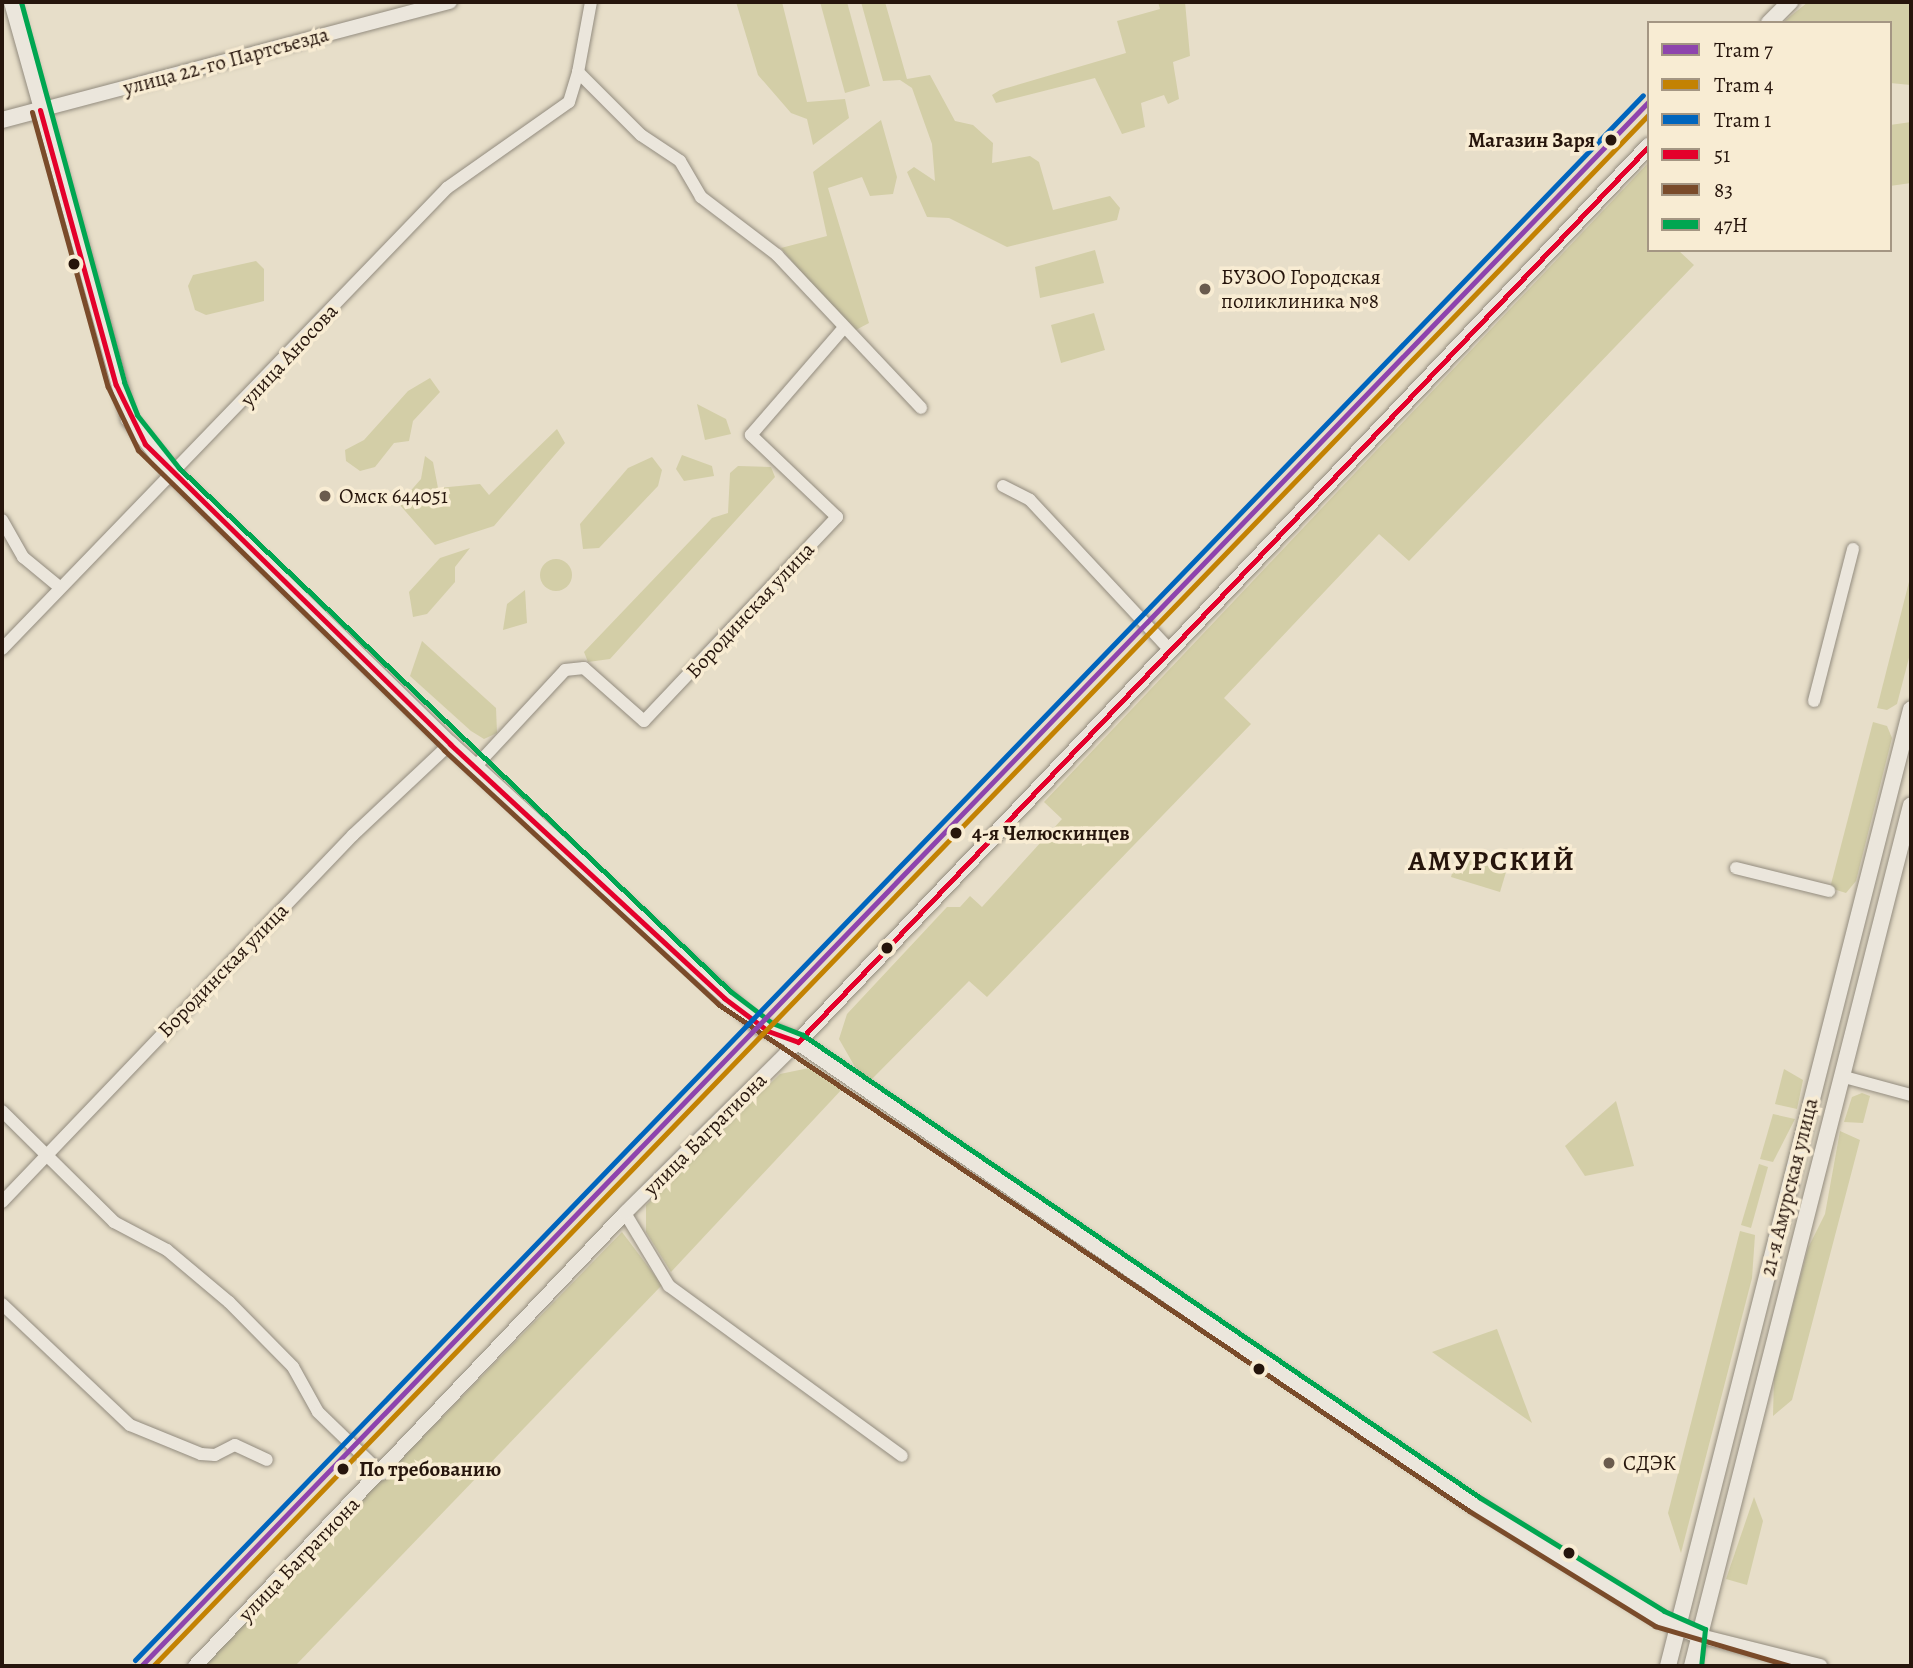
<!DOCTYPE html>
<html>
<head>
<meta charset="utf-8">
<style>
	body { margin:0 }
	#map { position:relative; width:1913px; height:1668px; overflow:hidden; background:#e7dec9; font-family:Alegreya,serif }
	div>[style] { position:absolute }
	.green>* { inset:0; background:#d3cea7 }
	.round { border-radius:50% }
	.roads { filter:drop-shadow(0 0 2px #938c7f) drop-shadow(0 0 2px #938c7f) }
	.minor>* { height:12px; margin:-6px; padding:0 6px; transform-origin:6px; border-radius:6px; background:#ebe6dc }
	.tertiary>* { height:14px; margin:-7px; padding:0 7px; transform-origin:7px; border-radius:7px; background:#ebe6dc }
	.secondary>* { height:16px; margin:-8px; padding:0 8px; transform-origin:8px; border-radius:8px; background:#ebe6dc }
	.bus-1>* { height:5px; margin:-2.5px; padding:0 2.5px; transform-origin:2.5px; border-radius:2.5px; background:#e4002b }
	.bus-2>* { height:5px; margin:-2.5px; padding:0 2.5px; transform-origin:2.5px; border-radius:2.5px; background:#7a4b2a }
	.bus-3>* { height:5px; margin:-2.5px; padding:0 2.5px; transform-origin:2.5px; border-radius:2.5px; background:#00a651 }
	.tram-1>* { height:5px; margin:-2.5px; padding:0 2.5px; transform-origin:2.5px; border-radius:2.5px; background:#8e44ad }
	.tram-2>* { height:5px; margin:-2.5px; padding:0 2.5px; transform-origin:2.5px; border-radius:2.5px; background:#c38203 }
	.tram-3>* { height:5px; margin:-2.5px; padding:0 2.5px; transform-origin:2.5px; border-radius:2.5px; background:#0065bd }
	.dots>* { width:19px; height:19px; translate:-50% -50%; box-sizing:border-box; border:4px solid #f8ecd3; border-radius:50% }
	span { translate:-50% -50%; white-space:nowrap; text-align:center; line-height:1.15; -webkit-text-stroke:7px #f8ecd3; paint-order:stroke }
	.street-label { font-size:21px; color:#26150c }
	.stop-label { font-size:21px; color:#26150c; font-weight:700 }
	.right { translate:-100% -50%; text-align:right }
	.left { translate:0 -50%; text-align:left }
	.poi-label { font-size:21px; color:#26150c }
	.district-label { font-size:28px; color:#26150c; font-weight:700; letter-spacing:2px }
	.frame { position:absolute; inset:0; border:4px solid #26150c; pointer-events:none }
	.legend { position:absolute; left:1647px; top:21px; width:245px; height:231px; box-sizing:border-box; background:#f8ecd3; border:2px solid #a49683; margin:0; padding:9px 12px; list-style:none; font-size:21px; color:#26150c }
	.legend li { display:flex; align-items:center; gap:14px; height:35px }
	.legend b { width:35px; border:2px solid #a49683 }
</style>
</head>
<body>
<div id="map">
	<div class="green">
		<i style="clip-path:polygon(736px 2px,782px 2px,807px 102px,845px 99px,849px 118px,813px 145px,807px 119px,791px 113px,758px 75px)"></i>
		<i style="clip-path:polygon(820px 2px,847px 2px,870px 86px,845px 93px)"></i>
		<i style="clip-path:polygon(861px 2px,885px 2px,907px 79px,930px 75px,955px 121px,973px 125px,993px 143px,992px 163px,1030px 156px,1039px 162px,1053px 210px,1110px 196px,1120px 208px,1117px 220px,1007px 247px,949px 218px,927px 217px,907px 172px,914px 167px,935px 181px,932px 144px,912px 88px,900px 80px,883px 81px)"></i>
		<i style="clip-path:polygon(1158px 2px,1185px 2px,1190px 56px,1173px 62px,1179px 99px,1168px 104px,1164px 95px,1141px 103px,1145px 127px,1122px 134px,1095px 78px,996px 103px,992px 95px,1000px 90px,1126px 53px,1117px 21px,1160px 9px)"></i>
		<i style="clip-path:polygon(1808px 2px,1911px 2px,1911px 85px,1890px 83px,1890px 23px,1782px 23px)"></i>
		<i style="clip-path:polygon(881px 120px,897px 177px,893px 194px,870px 196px,862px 177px,828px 188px,869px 323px,852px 332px,781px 248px,827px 236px,813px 172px)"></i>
		<i style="clip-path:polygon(1911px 122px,1911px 183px,1890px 186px,1890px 125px)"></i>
		<i style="clip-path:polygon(1649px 162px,1649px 250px,1678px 250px,1694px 265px,1409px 561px,1379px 534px,1224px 698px,1251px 724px,987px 997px,969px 981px,871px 1080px,855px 1067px,839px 1039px,847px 1014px,947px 907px,960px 907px,970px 896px,982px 907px,1062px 819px,1044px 802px)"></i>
		<i style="clip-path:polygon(1095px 250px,1104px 283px,1040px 298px,1035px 267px)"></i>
		<i style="clip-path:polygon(256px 261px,264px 269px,264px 301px,206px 315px,195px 310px,188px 286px,193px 275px)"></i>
		<i style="clip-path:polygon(1094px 313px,1105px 350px,1061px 363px,1051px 325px)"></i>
		<i style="clip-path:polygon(430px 378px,440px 392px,413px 421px,409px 441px,394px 443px,375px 467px,360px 471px,346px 461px,345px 450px,364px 440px,408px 391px)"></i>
		<i style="clip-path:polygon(697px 404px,726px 419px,731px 434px,705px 440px)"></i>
		<i style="clip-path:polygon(557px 429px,565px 443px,494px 526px,435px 545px,399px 504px,421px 479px,425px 456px,433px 462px,438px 488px,480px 484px,489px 495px)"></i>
		<i style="clip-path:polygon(682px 455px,712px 466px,714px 476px,684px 481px,676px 469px)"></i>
		<i style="clip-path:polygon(652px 457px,662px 470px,658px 486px,599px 548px,583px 549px,580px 524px,628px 468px)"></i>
		<i style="clip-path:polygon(738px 466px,771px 467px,775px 477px,610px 659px,588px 662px,584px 652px,712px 518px,728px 513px,730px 473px)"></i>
		<i style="clip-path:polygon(470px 548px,455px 567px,455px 582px,427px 614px,413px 617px,409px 592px,440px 558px)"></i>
		<i class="round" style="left:540px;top:559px;width:32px;height:32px"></i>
		<i style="clip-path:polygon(1911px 574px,1911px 650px,1897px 704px,1887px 710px,1877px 708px)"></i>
		<i style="clip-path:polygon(525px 590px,527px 623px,503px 630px,507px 604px)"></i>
		<i style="clip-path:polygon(422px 641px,496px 708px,497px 733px,484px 739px,471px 731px,410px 676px)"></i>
		<i style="clip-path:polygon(1873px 722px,1887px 726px,1892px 738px,1856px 881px,1846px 893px,1830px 888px)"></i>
		<i style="clip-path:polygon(1457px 856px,1506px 872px,1500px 892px,1451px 877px)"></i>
		<i style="clip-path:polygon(809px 1068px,844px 1087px,671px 1272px,646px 1232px,646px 1205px,780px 1074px)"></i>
		<i style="clip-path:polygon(1784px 1069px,1803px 1080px,1797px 1109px,1775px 1104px)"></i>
		<i style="clip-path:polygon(1862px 1093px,1870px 1096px,1863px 1123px,1844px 1122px,1852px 1097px)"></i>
		<i style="clip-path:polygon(1616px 1101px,1634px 1166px,1585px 1176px,1565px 1146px)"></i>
		<i style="clip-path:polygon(1773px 1114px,1795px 1119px,1773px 1162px,1760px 1159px)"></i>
		<i style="clip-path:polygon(1840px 1131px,1860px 1140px,1792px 1400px,1773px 1416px,1774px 1377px,1808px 1248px,1825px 1214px)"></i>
		<i style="clip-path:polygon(1759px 1164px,1768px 1167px,1751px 1228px,1741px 1225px)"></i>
		<i style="clip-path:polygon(1740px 1231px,1755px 1235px,1752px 1278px,1681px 1553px,1668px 1513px)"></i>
		<i style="clip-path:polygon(622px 1232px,662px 1285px,295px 1666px,200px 1666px)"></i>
		<i style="clip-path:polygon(1497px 1329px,1532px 1423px,1432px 1352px)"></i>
		<i style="clip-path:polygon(1754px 1497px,1763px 1521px,1747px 1585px,1726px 1579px)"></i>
	</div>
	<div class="roads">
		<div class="minor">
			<i style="left:591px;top:2px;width:71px;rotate:100.5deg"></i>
			<i style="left:578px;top:72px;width:89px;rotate:45deg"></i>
			<i style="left:641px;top:135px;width:47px;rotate:33.7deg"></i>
			<i style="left:680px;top:161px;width:42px;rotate:59.7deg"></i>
			<i style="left:701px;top:197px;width:96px;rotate:37.3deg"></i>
			<i style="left:777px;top:255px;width:210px;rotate:46.7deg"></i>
			<i style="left:1003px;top:486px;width:30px;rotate:27deg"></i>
			<i style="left:1030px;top:500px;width:207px;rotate:47deg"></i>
			<i style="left:2px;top:520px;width:43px;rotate:60.4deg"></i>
			<i style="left:23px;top:557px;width:45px;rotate:39.6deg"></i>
			<i style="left:2px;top:649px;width:641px;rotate:-46.01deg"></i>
			<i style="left:447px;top:188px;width:149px;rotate:-35.2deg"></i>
			<i style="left:569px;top:102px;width:31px;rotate:-73deg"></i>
			<i style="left:1814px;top:701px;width:157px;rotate:-75.6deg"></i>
			<i style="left:475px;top:767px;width:132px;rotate:-47.1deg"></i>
			<i style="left:565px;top:670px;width:19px;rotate:-6deg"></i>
			<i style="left:584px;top:668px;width:80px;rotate:41.5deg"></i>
			<i style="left:644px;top:721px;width:281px;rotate:-46.6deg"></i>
			<i style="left:837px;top:517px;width:119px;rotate:-136.4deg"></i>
			<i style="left:751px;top:435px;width:139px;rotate:-49.1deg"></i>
			<i style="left:1736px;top:868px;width:96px;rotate:13.9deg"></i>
			<i style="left:1841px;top:1076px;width:73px;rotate:15.2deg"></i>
			<i style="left:2px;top:1111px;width:158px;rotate:44.7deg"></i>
			<i style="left:114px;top:1222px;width:60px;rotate:27.8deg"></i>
			<i style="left:167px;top:1250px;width:81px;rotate:40deg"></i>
			<i style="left:229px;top:1302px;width:91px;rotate:45.4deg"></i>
			<i style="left:293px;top:1367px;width:51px;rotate:60.9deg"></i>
			<i style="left:318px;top:1412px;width:89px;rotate:44.1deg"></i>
			<i style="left:2px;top:1202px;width:508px;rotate:-46.28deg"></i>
			<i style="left:353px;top:835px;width:133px;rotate:-43.2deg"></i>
			<i style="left:625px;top:1213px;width:85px;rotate:58.9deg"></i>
			<i style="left:669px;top:1286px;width:288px;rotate:36.1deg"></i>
			<i style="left:2px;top:1304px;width:176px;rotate:43.4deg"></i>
			<i style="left:130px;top:1425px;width:77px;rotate:22.2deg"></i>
			<i style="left:201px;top:1454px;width:14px;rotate:4deg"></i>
			<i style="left:215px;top:1455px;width:22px;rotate:-27deg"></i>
			<i style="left:235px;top:1445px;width:35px;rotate:25deg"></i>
		</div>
		<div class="tertiary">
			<i style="left:40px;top:110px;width:424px;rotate:-14.8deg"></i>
			<i style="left:1700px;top:1636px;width:124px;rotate:14deg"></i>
			<i style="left:195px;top:1666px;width:625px;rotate:-46.49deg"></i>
			<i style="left:625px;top:1213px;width:243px;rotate:-44.7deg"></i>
		</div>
		<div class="secondary">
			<i style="left:12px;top:2px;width:433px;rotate:74.3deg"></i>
			<i style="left:129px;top:419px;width:70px;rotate:51.3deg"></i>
			<i style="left:173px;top:474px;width:387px;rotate:44.3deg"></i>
			<i style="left:450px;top:744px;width:417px;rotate:42.4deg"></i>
			<i style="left:758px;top:1025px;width:43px;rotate:23deg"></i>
			<i style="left:798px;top:1042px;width:819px;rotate:34.35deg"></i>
			<i style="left:1474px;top:1504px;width:219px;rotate:31.7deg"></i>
			<i style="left:1660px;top:1619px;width:43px;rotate:23deg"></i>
			<i style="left:1769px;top:23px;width:30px;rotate:-45deg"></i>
			<i style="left:2px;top:120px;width:39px;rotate:-15deg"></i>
			<i style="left:798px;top:1042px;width:1236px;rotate:-46.48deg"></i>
			<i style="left:1668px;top:1666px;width:987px;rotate:-75.75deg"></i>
			<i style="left:1692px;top:1666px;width:888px;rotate:-75.73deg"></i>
		</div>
	</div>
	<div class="bus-1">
		<i style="left:40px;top:110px;width:285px;rotate:74.6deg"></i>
		<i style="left:116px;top:385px;width:66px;rotate:63.8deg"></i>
		<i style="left:145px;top:444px;width:428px;rotate:44.5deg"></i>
		<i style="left:450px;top:744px;width:374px;rotate:42.8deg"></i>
		<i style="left:724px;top:998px;width:55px;rotate:36.9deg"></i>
		<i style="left:768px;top:1031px;width:32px;rotate:20deg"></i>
		<i style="left:798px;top:1042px;width:1236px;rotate:-46.48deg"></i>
	</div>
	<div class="bus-2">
		<i style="left:32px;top:112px;width:285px;rotate:74.6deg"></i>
		<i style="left:108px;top:387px;width:70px;rotate:64.5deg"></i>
		<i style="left:138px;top:450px;width:429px;rotate:44.4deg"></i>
		<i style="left:444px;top:750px;width:374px;rotate:42.8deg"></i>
		<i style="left:718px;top:1004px;width:906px;rotate:34.02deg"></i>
		<i style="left:1469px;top:1511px;width:219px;rotate:31.7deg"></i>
		<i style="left:1655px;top:1626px;width:141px;rotate:16.5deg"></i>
	</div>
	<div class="bus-3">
		<i style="left:21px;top:2px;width:394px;rotate:74.8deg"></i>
		<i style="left:124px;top:382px;width:35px;rotate:68deg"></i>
		<i style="left:137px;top:415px;width:68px;rotate:51.6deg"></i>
		<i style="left:179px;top:468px;width:760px;rotate:43.51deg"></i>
		<i style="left:730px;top:991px;width:53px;rotate:37.3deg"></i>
		<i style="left:772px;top:1023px;width:33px;rotate:21deg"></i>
		<i style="left:803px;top:1035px;width:819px;rotate:34.35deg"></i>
		<i style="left:1479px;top:1497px;width:217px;rotate:31.6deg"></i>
		<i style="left:1664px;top:1611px;width:45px;rotate:23.7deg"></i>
		<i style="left:1705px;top:1629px;width:37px;rotate:96deg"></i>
	</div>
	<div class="tram-1">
		<i style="left:141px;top:1666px;width:2173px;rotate:-46.06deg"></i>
	</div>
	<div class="tram-2">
		<i style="left:153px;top:1666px;width:2156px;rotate:-46.05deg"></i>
	</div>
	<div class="tram-3">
		<i style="left:135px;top:1660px;width:2173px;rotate:-46.06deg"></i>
	</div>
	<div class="dots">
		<i style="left:1611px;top:140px;background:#26150c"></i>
		<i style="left:74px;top:264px;background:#26150c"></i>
		<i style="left:1205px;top:289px;background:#6a5b4e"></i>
		<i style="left:325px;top:496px;background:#6a5b4e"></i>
		<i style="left:956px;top:833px;background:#26150c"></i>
		<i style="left:887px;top:948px;background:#26150c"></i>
		<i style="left:1259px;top:1369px;background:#26150c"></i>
		<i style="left:1609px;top:1463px;background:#6a5b4e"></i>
		<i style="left:343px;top:1469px;background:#26150c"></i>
		<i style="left:1569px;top:1553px;background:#26150c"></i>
	</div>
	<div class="street-label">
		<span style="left:226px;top:61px;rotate:-15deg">улица 22-го Партсъезда</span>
		<span style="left:289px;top:355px;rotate:-47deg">улица Аносова</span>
		<span style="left:750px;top:610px;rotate:-47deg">Бородинская улица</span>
		<span style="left:223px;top:970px;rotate:-46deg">Бородинская улица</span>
		<span style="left:705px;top:1134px;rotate:-45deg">улица Багратиона</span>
		<span style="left:1789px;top:1187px;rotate:-76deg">21-я Амурская улица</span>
		<span style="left:299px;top:1559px;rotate:-46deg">улица Багратиона</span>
	</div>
	<div class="stop-label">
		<span class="right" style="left:1595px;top:140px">Магазин Заря</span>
		<span class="left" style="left:972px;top:833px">4-я Челюскинцев</span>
		<span class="left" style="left:359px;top:1469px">По требованию</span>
	</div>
	<div class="poi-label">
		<span class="left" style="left:1221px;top:289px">БУЗОО Городская<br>поликлиника №8</span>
		<span class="left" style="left:339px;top:496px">Омск 644051</span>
		<span class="left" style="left:1623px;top:1463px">СДЭК</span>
	</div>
	<div class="district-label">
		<span style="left:1492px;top:861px">АМУРСКИЙ</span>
	</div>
	<div class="frame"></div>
	<ul class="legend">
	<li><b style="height:9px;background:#8e44ad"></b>Tram 7</li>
	<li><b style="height:9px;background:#c38203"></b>Tram 4</li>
	<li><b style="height:9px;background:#0065bd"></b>Tram 1</li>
	<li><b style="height:9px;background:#e4002b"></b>51</li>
	<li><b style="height:9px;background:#7a4b2a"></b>83</li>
	<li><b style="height:9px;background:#00a651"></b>47Н</li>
	</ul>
</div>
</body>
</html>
